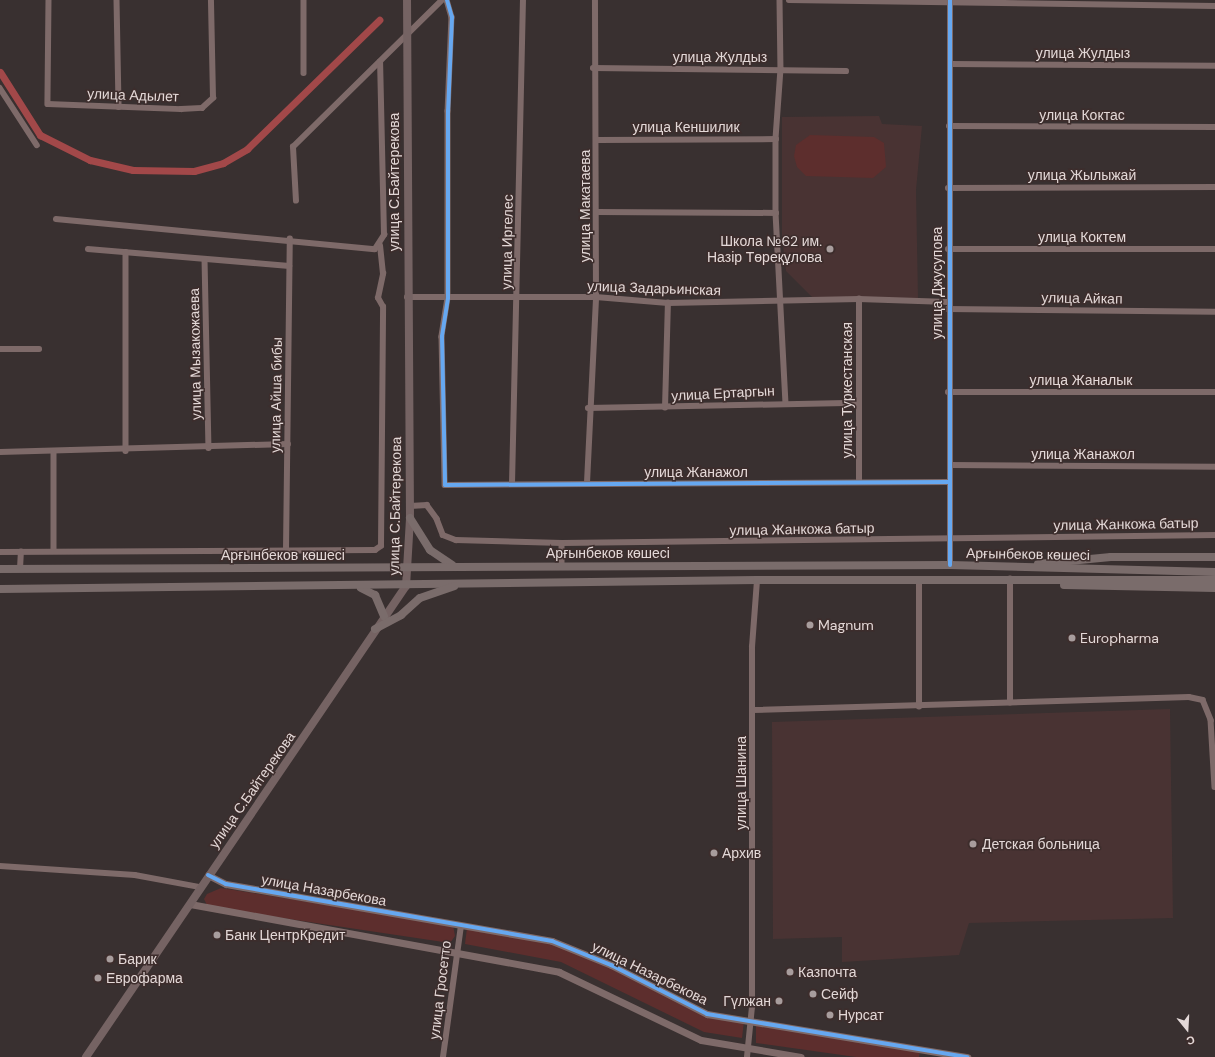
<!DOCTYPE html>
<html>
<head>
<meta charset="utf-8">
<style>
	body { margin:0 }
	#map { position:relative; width:1215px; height:1057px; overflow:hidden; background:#393030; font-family:"DM Sans",sans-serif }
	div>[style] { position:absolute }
	.built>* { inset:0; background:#493333 }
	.green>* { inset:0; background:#5d2e2d }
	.canal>* { height:7px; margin:-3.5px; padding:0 3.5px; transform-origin:3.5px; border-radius:3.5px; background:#a24849 }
	.minor>* { height:5.5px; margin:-2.75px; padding:0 2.75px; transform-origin:2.75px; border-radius:2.75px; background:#7e6a69 }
	.tertiary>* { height:7px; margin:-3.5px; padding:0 3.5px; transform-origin:3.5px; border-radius:3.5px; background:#7e6a69 }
	.secondary>* { height:8px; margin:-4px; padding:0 4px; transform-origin:4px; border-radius:4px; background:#756363 }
	.primary>* { height:8px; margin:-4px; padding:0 4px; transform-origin:4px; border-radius:4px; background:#7a6c6b }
	.cycleway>* { height:4px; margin:-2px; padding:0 2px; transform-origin:2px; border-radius:2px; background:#66a8f1 }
	.dots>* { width:11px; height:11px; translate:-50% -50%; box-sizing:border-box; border:2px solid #3d2d2c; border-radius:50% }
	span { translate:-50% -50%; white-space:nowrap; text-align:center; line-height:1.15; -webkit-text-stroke:3px #3d2d2c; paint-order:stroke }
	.street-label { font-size:14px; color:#e3d8d7 }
	.poi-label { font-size:14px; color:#e3d8d7 }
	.right { translate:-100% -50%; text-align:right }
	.left { translate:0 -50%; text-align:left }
	.north { position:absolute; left:1167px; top:1009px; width:40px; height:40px; -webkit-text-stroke:3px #3d2d2c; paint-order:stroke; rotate:162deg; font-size:11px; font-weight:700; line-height:16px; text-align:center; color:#e3d8d7 }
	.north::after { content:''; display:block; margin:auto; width:14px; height:18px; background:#e3d8d7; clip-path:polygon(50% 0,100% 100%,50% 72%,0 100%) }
</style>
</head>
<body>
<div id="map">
	<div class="built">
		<i style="clip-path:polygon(879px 116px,882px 124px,922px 126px,916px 190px,918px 298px,813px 298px,786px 271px,782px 237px,782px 117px)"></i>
		<i style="clip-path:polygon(1170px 709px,1173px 918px,969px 923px,959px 955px,842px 962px,842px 937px,773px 939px,772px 722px)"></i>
	</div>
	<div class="green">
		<i style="clip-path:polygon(810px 135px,874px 137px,884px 143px,886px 167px,873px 178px,806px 176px,797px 167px,794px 156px,796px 145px)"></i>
		<i style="clip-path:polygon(221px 888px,453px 925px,455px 936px,450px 943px,208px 907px,204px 899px,207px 894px)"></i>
		<i style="clip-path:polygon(467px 928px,568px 944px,704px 1014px,744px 1021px,742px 1038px,704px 1032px,561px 962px,465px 944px)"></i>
		<i style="clip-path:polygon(756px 1025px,920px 1050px,919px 1057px,856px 1057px,756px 1043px)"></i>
	</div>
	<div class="canal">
		<i style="left:0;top:72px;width:75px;rotate:57.6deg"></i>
		<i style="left:40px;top:135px;width:56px;rotate:26.6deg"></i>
		<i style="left:90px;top:160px;width:44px;rotate:13.1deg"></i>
		<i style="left:133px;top:170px;width:61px;rotate:0.9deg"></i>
		<i style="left:194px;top:171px;width:30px;rotate:-15deg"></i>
		<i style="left:223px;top:163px;width:28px;rotate:-30deg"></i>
		<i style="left:247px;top:149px;width:185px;rotate:-44.3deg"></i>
	</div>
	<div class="minor">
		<i style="left:49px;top:0;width:104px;rotate:90.6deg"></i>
		<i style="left:48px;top:104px;width:133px;rotate:2.2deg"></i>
		<i style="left:181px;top:109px;width:21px;rotate:-3deg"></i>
		<i style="left:202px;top:108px;width:15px;rotate:-42deg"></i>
		<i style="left:213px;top:98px;width:98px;rotate:-91.2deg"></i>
		<i style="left:117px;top:0;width:107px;rotate:88.9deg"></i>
		<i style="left:304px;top:0;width:73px;rotate:90deg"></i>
		<i style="left:447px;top:0;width:18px;rotate:74deg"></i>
		<i style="left:452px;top:17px;width:94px;rotate:92.4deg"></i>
		<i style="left:448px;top:111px;width:187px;rotate:90deg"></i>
		<i style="left:448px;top:298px;width:39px;rotate:99deg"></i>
		<i style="left:442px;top:337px;width:148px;rotate:88.8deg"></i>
		<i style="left:445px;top:485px;width:503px;rotate:-0.34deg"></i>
		<i style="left:780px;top:0;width:69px;rotate:89.2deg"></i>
		<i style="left:781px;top:69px;width:70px;rotate:94.1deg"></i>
		<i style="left:776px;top:139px;width:74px;rotate:90deg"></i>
		<i style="left:776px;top:213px;width:189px;rotate:87deg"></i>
		<i style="left:789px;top:0;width:426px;rotate:0.8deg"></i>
		<i style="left:951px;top:64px;width:264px;rotate:0.4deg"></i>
		<i style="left:593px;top:68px;width:253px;rotate:0.7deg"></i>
		<i style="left:0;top:88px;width:68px;rotate:57deg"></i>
		<i style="left:949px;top:126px;width:266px;rotate:0.2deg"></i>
		<i style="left:598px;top:140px;width:178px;rotate:-0.3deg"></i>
		<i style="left:948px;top:188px;width:267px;rotate:-0.2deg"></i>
		<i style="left:296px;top:201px;width:54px;rotate:-93.2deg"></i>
		<i style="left:293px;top:147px;width:209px;rotate:-44.6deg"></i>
		<i style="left:597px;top:212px;width:179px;rotate:0.3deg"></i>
		<i style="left:56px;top:219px;width:320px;rotate:5.4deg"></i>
		<i style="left:375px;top:249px;width:17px;rotate:-57deg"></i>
		<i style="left:384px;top:235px;width:173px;rotate:-91.3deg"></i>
		<i style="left:88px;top:249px;width:202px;rotate:4.8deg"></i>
		<i style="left:948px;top:249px;width:267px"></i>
		<i style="left:126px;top:252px;width:199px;rotate:90deg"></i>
		<i style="left:205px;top:259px;width:189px;rotate:88.8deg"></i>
		<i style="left:407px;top:297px;width:189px"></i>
		<i style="left:596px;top:297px;width:72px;rotate:4.8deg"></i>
		<i style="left:668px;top:303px;width:191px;rotate:-1.2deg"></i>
		<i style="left:859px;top:299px;width:89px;rotate:1.9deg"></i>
		<i style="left:948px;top:309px;width:267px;rotate:0.6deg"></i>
		<i style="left:0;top:349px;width:39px"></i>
		<i style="left:948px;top:392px;width:267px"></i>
		<i style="left:588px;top:408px;width:270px;rotate:-1.1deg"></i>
		<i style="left:665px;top:408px;width:105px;rotate:-88.4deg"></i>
		<i style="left:0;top:452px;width:288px;rotate:-1.6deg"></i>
		<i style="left:54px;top:452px;width:99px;rotate:90deg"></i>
		<i style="left:950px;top:465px;width:265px;rotate:0.4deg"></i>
		<i style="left:859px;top:482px;width:183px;rotate:-90deg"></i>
		<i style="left:587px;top:483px;width:186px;rotate:-87.2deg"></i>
		<i style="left:596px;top:297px;width:297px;rotate:-90.2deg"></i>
		<i style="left:512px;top:484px;width:484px;rotate:-88.7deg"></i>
		<i style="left:410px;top:506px;width:17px;rotate:-3deg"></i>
		<i style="left:427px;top:505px;width:17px;rotate:54deg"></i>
		<i style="left:437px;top:519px;width:17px;rotate:69deg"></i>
		<i style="left:443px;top:535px;width:14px;rotate:21deg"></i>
		<i style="left:456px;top:540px;width:106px;rotate:1.6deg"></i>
		<i style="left:562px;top:543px;width:653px;rotate:-0.7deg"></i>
		<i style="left:562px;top:543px;width:23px;rotate:90deg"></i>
		<i style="left:286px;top:550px;width:311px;rotate:-89.3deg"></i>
		<i style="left:0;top:552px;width:375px;rotate:-0.3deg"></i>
		<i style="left:375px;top:550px;width:7px;rotate:-34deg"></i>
		<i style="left:381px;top:546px;width:239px;rotate:-89.5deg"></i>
		<i style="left:383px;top:307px;width:10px;rotate:-119deg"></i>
		<i style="left:378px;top:298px;width:25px;rotate:-78deg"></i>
		<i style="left:383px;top:274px;width:28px;rotate:-96deg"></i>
		<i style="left:950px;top:565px;width:565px;rotate:-90deg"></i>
		<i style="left:20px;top:569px;width:17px;rotate:-87deg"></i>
		<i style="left:1010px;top:703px;width:124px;rotate:-90deg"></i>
		<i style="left:919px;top:707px;width:127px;rotate:-90deg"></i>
		<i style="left:753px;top:710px;width:436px;rotate:-1.7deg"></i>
		<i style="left:1189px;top:697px;width:14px;rotate:12deg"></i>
		<i style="left:1203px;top:700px;width:22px;rotate:68deg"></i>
		<i style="left:1211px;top:720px;width:67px;rotate:86.6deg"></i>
		<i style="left:0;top:866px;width:135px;rotate:3.8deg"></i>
		<i style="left:135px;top:875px;width:66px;rotate:10.5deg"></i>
		<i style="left:443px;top:1057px;width:132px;rotate:-82.2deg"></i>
		<i style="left:747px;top:1057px;width:50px;rotate:-84.3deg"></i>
		<i style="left:752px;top:1007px;width:360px;rotate:-90deg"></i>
		<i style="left:752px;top:647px;width:67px;rotate:-85.7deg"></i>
	</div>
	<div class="tertiary">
		<i style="left:208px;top:875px;width:20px;rotate:27deg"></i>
		<i style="left:226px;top:884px;width:331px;rotate:9.9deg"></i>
		<i style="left:552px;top:941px;width:64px;rotate:22.1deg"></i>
		<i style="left:611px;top:965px;width:108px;rotate:27deg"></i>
		<i style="left:707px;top:1014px;width:264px;rotate:9.4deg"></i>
		<i style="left:190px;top:904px;width:375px;rotate:10.4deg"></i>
		<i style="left:559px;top:972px;width:157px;rotate:25.6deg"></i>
		<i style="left:701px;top:1040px;width:101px;rotate:9.6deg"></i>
	</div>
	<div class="secondary">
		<i style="left:86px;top:1057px;width:569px;rotate:-55.81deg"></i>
		<i style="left:406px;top:586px;width:68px;rotate:-86.6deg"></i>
		<i style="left:410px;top:518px;width:518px;rotate:-90.33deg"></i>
	</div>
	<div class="primary">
		<i style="left:410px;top:518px;width:38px;rotate:58deg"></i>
		<i style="left:430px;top:550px;width:27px;rotate:34deg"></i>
		<i style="left:1038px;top:564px;width:73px;rotate:-5.5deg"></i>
		<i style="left:1111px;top:557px;width:104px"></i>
		<i style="left:0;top:569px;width:950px;rotate:-0.24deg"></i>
		<i style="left:950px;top:565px;width:265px;rotate:1.5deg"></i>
		<i style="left:1064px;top:585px;width:151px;rotate:1.1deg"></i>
		<i style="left:361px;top:588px;width:16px;rotate:27deg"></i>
		<i style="left:375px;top:595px;width:23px;rotate:67deg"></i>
		<i style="left:0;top:589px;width:757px;rotate:-0.68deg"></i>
		<i style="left:757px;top:580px;width:458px"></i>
		<i style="left:375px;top:629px;width:30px;rotate:-28deg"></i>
		<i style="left:401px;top:615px;width:25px;rotate:-42deg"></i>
		<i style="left:420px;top:598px;width:36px;rotate:-19deg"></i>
	</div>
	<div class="cycleway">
		<i style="left:447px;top:0;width:18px;rotate:74deg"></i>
		<i style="left:452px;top:17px;width:94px;rotate:92.4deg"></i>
		<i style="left:448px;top:111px;width:187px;rotate:90deg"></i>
		<i style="left:448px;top:298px;width:39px;rotate:99deg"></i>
		<i style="left:442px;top:337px;width:148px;rotate:88.8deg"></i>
		<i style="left:445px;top:485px;width:503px;rotate:-0.34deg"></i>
		<i style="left:950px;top:565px;width:565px;rotate:-90deg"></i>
		<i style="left:208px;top:875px;width:20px;rotate:27deg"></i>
		<i style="left:226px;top:884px;width:331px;rotate:9.9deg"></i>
		<i style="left:552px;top:941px;width:64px;rotate:22.1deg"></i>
		<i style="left:611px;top:965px;width:108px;rotate:27deg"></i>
		<i style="left:707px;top:1014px;width:264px;rotate:9.4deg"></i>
	</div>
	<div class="dots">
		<i style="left:830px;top:249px;background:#a89d9d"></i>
		<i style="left:810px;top:625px;background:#a89d9d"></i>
		<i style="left:1072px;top:638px;background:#a89d9d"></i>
		<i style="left:973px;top:844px;background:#a89d9d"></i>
		<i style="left:714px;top:853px;background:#a89d9d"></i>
		<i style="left:217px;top:935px;background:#a89d9d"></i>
		<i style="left:110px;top:959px;background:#a89d9d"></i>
		<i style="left:790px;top:972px;background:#a89d9d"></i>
		<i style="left:98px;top:978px;background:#a89d9d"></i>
		<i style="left:813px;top:994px;background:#a89d9d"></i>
		<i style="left:779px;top:1001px;background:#a89d9d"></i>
		<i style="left:830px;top:1015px;background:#a89d9d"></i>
	</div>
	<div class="street-label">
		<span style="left:1083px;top:53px">улица Жулдыз</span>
		<span style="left:720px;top:57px">улица Жулдыз</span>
		<span style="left:133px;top:95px;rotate:2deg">улица Адылет</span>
		<span style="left:1082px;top:115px">улица Коктас</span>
		<span style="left:686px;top:127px">улица Кеншилик</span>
		<span style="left:1082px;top:175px">улица Жылыжай</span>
		<span style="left:394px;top:182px;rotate:-90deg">улица С.Байтерекова</span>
		<span style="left:585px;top:206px;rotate:-90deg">улица Макатаева</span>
		<span style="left:1082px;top:237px">улица Коктем</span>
		<span style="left:507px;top:242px;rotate:-89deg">улица Иргелес</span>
		<span style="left:937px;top:283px;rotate:-90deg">улица Джусупова</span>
		<span style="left:654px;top:288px;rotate:2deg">улица Задарьинская</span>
		<span style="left:1082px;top:298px;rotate:1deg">улица Айкап</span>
		<span style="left:195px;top:354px;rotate:-91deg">улица Мызакожаева</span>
		<span style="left:1081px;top:380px">улица Жаналык</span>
		<span style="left:847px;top:390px;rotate:-90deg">улица Туркестанская</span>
		<span style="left:723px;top:393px;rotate:-3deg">улица Ертаргын</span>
		<span style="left:276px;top:395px;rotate:-89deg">улица Айша бибы</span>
		<span style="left:1083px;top:454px">улица Жанажол</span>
		<span style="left:696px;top:472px">улица Жанажол</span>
		<span style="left:395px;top:506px;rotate:-89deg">улица С.Байтерекова</span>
		<span style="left:1126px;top:524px;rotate:-1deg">улица Жанкожа батыр</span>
		<span style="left:802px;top:529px;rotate:-1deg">улица Жанкожа батыр</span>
		<span style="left:608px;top:553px">Арғынбеков көшесі</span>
		<span style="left:1028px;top:554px;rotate:1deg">Арғынбеков көшесі</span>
		<span style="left:283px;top:555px">Арғынбеков көшесі</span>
		<span style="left:741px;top:783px;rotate:-90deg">улица Шанина</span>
		<span style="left:252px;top:790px;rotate:-55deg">улица С.Байтерекова</span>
		<span style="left:324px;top:890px;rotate:10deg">улица Назарбекова</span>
		<span style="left:650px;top:973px;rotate:26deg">улица Назарбекова</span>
		<span style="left:440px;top:990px;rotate:-83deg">улица Гросетто</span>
	</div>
	<div class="poi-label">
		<span class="right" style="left:822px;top:249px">Школа №62 им.<br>Назір Төреқұлова</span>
		<span class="left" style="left:818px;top:625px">Magnum</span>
		<span class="left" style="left:1080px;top:638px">Europharma</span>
		<span class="left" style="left:982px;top:844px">Детская больница</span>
		<span class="left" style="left:722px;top:853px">Архив</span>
		<span class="left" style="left:225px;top:935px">Банк ЦентрКредит</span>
		<span class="left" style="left:118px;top:959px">Барик</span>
		<span class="left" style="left:798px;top:972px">Казпочта</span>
		<span class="left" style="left:106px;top:978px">Еврофарма</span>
		<span class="left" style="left:821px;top:994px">Сейф</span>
		<span class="right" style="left:771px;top:1001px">Гүлжан</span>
		<span class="left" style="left:838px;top:1015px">Нурсат</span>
	</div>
	<div class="north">С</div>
</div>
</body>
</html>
